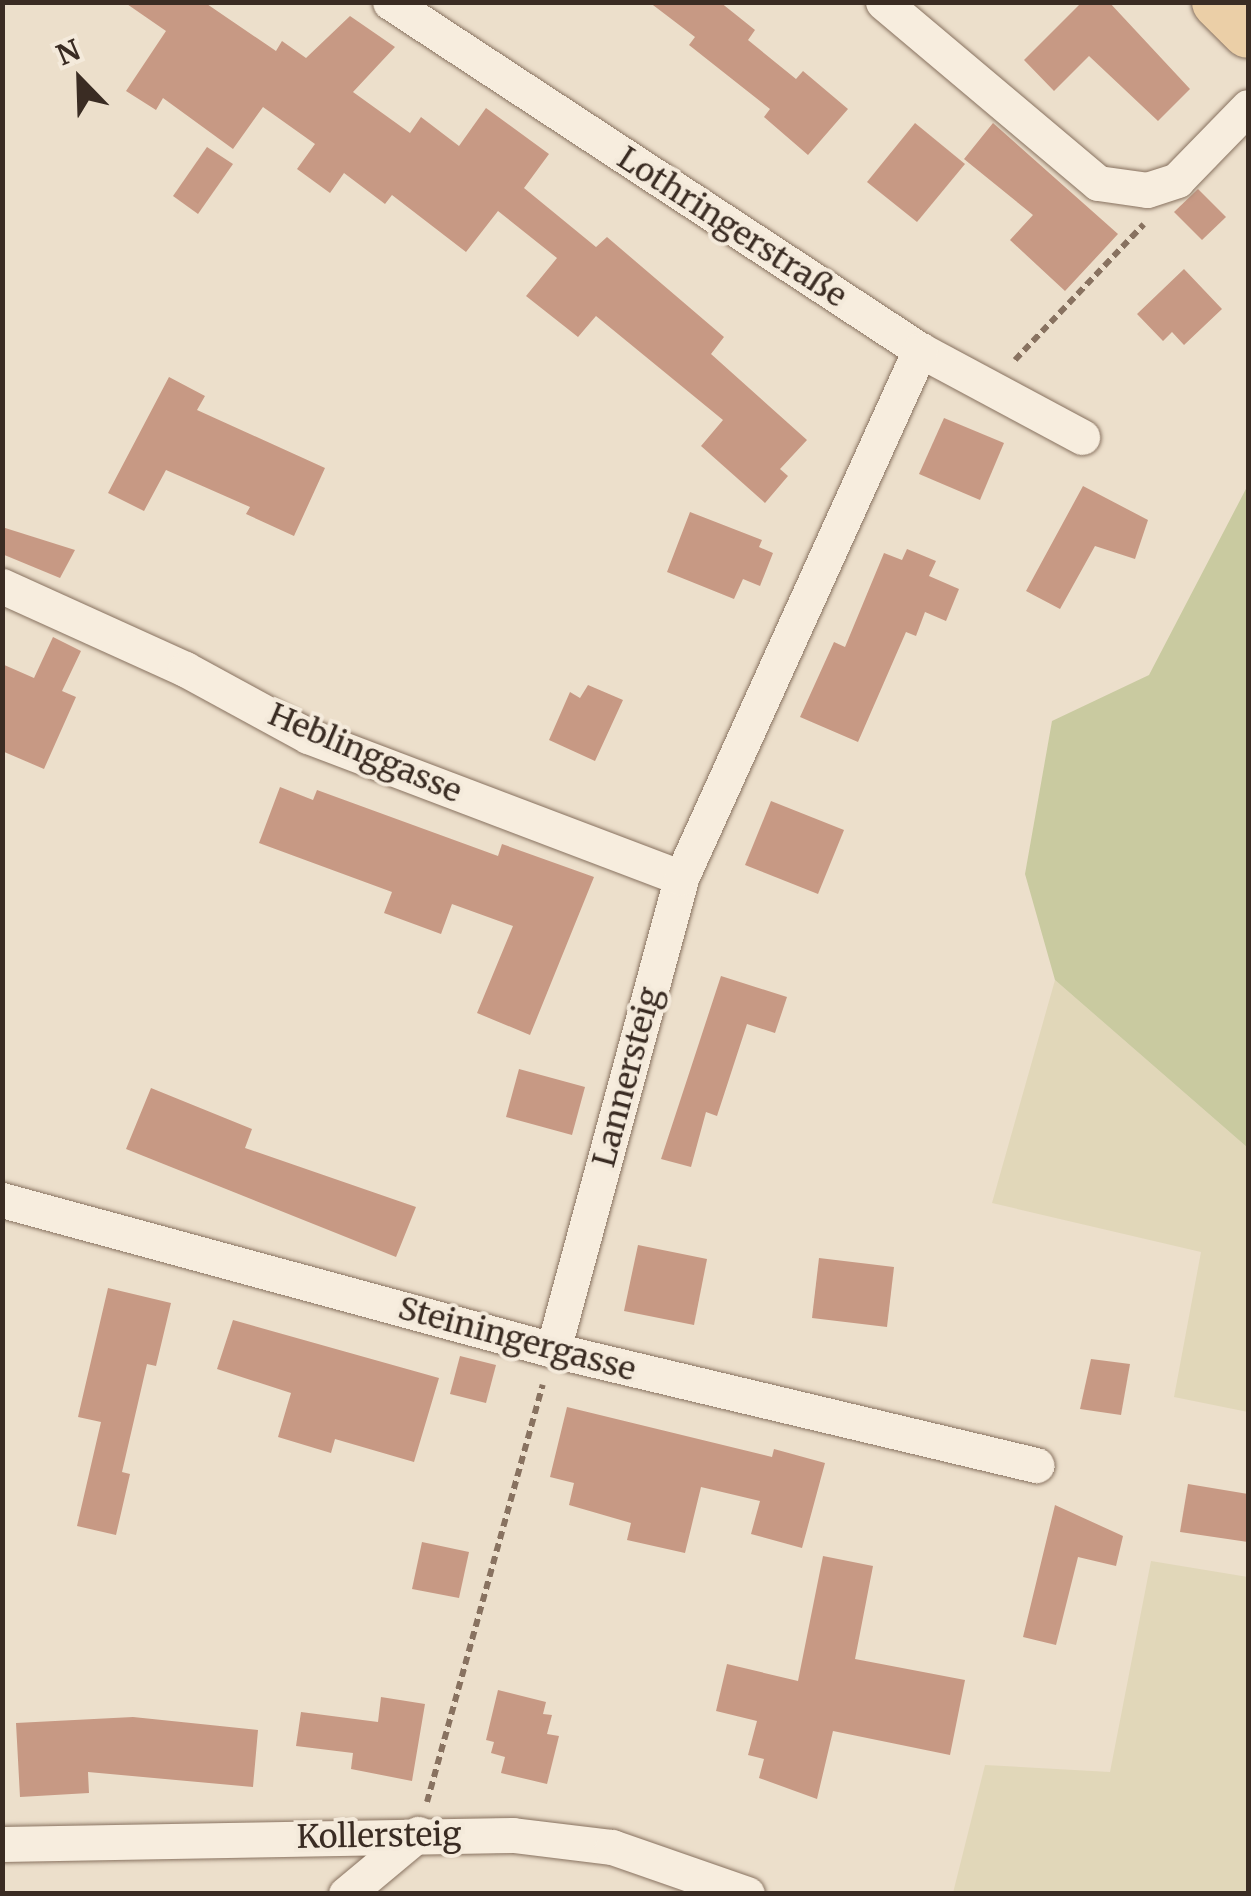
<!DOCTYPE html>
<html>
<head>
<meta charset="utf-8">
<style>
	body { margin:0 }
	#map { position:relative; width:1251px; height:1896px; overflow:hidden; background:#ecdfcb; font-family:Merriweather,serif }
	div>[style] { position:absolute }
	.farmland>* { inset:0; background:#e1d7b9 }
	.green>* { inset:0; background:#c9caa0 }
	.building>* { inset:0; background:#c79984 }
	.path>* { height:6px; margin-top:-3px; transform-origin:0; background:repeating-linear-gradient(90deg,#887260 0 8px,transparent 0 13px) }
	.roads { filter:drop-shadow(0 0 2px #887260) drop-shadow(0 0 2px #887260) }
	.minor>* { height:35px; margin:-17.5px; padding:0 17.5px; transform-origin:17.5px; border-radius:17.5px; background:#f7edde }
	.primary>* { height:52px; margin:-26px; padding:0 26px; transform-origin:26px; border-radius:26px; background:#ebcfa7 }
	span { translate:-50% -50%; white-space:nowrap; text-align:center; line-height:1.15; -webkit-text-stroke:8px #f4eadb; paint-order:stroke }
	.street-label { font-size:32px; color:#3a2c23 }
	.frame { position:absolute; inset:0; border:5px solid #3a2c23; pointer-events:none }
	.north { position:absolute; left:30px; top:30px; width:100px; height:100px; -webkit-text-stroke:8px #f4eadb; paint-order:stroke; rotate:337deg; font-size:28px; font-weight:700; line-height:40px; text-align:center; color:#3a2c23 }
	.north::after { content:''; display:block; margin:auto; width:35px; height:45px; background:#3a2c23; clip-path:polygon(50% 0,100% 100%,50% 72%,0 100%) }
</style>
</head>
<body>
<div id="map">
	<div class="farmland">
		<i style="clip-path:polygon(1055px 980px,1248px 1148px,1248px 1412px,1174px 1397px,1201px 1252px,992px 1203px)"></i>
		<i style="clip-path:polygon(1151px 1561px,1248px 1577px,1248px 1893px,953px 1893px,985px 1765px,1110px 1772px)"></i>
	</div>
	<div class="green">
		<i style="clip-path:polygon(1248px 485px,1248px 1148px,1055px 980px,1025px 874px,1052px 721px,1149px 675px)"></i>
	</div>
	<div class="building">
		<i style="clip-path:polygon(124px 2px,204px 2px,276px 51px,282px 41px,306px 58px,350px 16px,395px 47px,353px 92px,410px 133px,421px 117px,459px 146px,486px 108px,549px 154px,524px 188px,596px 247px,607px 237px,724px 337px,711px 354px,807px 440px,780px 469px,788px 476px,765px 503px,701px 446px,723px 420px,596px 316px,578px 337px,526px 296px,557px 258px,498px 211px,466px 252px,392px 195px,385px 204px,344px 173px,330px 193px,297px 169px,315px 144px,263px 107px,233px 149px,163px 98px,156px 110px,126px 91px,166px 31px)"></i>
		<i style="clip-path:polygon(649px 2px,720px 2px,755px 30px,748px 40px,796px 79px,803px 71px,848px 109px,808px 155px,764px 117px,770px 109px,689px 45px,695px 37px)"></i>
		<i style="clip-path:polygon(1082px 2px,1109px 2px,1190px 89px,1158px 121px,1089px 56px,1054px 91px,1024px 60px)"></i>
		<i style="clip-path:polygon(915px 123px,965px 164px,917px 222px,867px 182px)"></i>
		<i style="clip-path:polygon(993px 123px,1118px 234px,1065px 291px,1010px 240px,1033px 215px,964px 159px)"></i>
		<i style="clip-path:polygon(207px 147px,233px 164px,198px 214px,173px 196px)"></i>
		<i style="clip-path:polygon(1198px 189px,1226px 217px,1202px 240px,1174px 212px)"></i>
		<i style="clip-path:polygon(1184px 269px,1222px 309px,1184px 345px,1172px 332px,1163px 341px,1137px 314px)"></i>
		<i style="clip-path:polygon(169px 377px,205px 396px,197px 410px,325px 468px,294px 536px,246px 514px,250px 507px,166px 470px,144px 511px,108px 493px)"></i>
		<i style="clip-path:polygon(944px 418px,1004px 443px,980px 500px,919px 474px)"></i>
		<i style="clip-path:polygon(1083px 486px,1148px 520px,1135px 559px,1095px 546px,1060px 609px,1026px 591px)"></i>
		<i style="clip-path:polygon(690px 512px,762px 540px,759px 547px,773px 553px,760px 586px,743px 579px,734px 599px,667px 572px)"></i>
		<i style="clip-path:polygon(2px 527px,75px 550px,60px 578px,2px 554px)"></i>
		<i style="clip-path:polygon(907px 549px,936px 561px,929px 576px,959px 589px,946px 621px,925px 612px,916px 636px,906px 632px,858px 742px,800px 717px,834px 642px,845px 647px,884px 553px,902px 560px)"></i>
		<i style="clip-path:polygon(53px 637px,81px 651px,62px 691px,76px 697px,44px 769px,2px 751px,2px 664px,34px 678px)"></i>
		<i style="clip-path:polygon(588px 685px,623px 700px,595px 761px,549px 740px,570px 692px,580px 698px)"></i>
		<i style="clip-path:polygon(280px 787px,313px 800px,317px 790px,498px 856px,502px 844px,594px 877px,530px 1035px,477px 1013px,513px 926px,452px 904px,441px 934px,384px 913px,392px 892px,259px 843px)"></i>
		<i style="clip-path:polygon(771px 801px,844px 830px,818px 894px,745px 865px)"></i>
		<i style="clip-path:polygon(721px 976px,787px 997px,775px 1033px,747px 1024px,717px 1116px,706px 1112px,691px 1167px,661px 1159px)"></i>
		<i style="clip-path:polygon(519px 1069px,585px 1087px,572px 1135px,506px 1117px)"></i>
		<i style="clip-path:polygon(151px 1088px,252px 1129px,245px 1148px,416px 1207px,396px 1257px,126px 1149px)"></i>
		<i style="clip-path:polygon(638px 1245px,707px 1259px,694px 1325px,624px 1311px)"></i>
		<i style="clip-path:polygon(819px 1258px,894px 1267px,887px 1327px,812px 1318px)"></i>
		<i style="clip-path:polygon(108px 1288px,171px 1303px,156px 1366px,147px 1364px,122px 1472px,130px 1474px,116px 1535px,77px 1526px,101px 1422px,78px 1417px)"></i>
		<i style="clip-path:polygon(233px 1320px,439px 1378px,414px 1462px,335px 1439px,331px 1453px,278px 1437px,291px 1393px,217px 1369px)"></i>
		<i style="clip-path:polygon(460px 1356px,496px 1365px,486px 1403px,450px 1394px)"></i>
		<i style="clip-path:polygon(1091px 1359px,1130px 1364px,1121px 1415px,1080px 1409px)"></i>
		<i style="clip-path:polygon(567px 1407px,772px 1457px,774px 1449px,825px 1463px,802px 1548px,751px 1534px,760px 1501px,701px 1487px,685px 1553px,627px 1540px,631px 1523px,569px 1505px,574px 1483px,550px 1477px)"></i>
		<i style="clip-path:polygon(1188px 1484px,1248px 1494px,1248px 1542px,1180px 1532px)"></i>
		<i style="clip-path:polygon(1055px 1505px,1123px 1536px,1116px 1566px,1078px 1557px,1056px 1645px,1023px 1637px)"></i>
		<i style="clip-path:polygon(422px 1542px,469px 1552px,459px 1598px,412px 1589px)"></i>
		<i style="clip-path:polygon(823px 1556px,873px 1566px,855px 1659px,965px 1680px,950px 1755px,833px 1731px,817px 1799px,759px 1778px,764px 1759px,748px 1755px,757px 1721px,716px 1711px,727px 1664px,798px 1681px)"></i>
		<i style="clip-path:polygon(498px 1690px,546px 1702px,543px 1714px,552px 1715px,547px 1734px,559px 1736px,547px 1784px,501px 1773px,505px 1757px,491px 1753px,494px 1742px,486px 1740px)"></i>
		<i style="clip-path:polygon(381px 1697px,425px 1704px,412px 1781px,351px 1769px,353px 1753px,296px 1746px,301px 1712px,378px 1722px)"></i>
		<i style="clip-path:polygon(133px 1717px,258px 1730px,253px 1787px,88px 1772px,89px 1793px,20px 1797px,16px 1723px)"></i>
	</div>
	<div class="path">
		<i style="left:1015px;top:360px;width:187px;rotate:-46.5deg"></i>
		<i style="left:427px;top:1802px;width:433px;rotate:-74.5deg"></i>
	</div>
	<div class="roads">
		<div class="minor">
			<i style="left:390px;top:2px;width:634px;rotate:33.29deg"></i>
			<i style="left:920px;top:350px;width:184px;rotate:28.2deg"></i>
			<i style="left:883px;top:2px;width:281px;rotate:40.1deg"></i>
			<i style="left:1098px;top:183px;width:49px;rotate:8.1deg"></i>
			<i style="left:1147px;top:190px;width:32px;rotate:-18deg"></i>
			<i style="left:1177px;top:180px;width:102px;rotate:-45.8deg"></i>
			<i style="left:2px;top:586px;width:201px;rotate:24.4deg"></i>
			<i style="left:185px;top:669px;width:140px;rotate:28.6deg"></i>
			<i style="left:308px;top:736px;width:399px;rotate:20.8deg"></i>
			<i style="left:2px;top:1200px;width:571px;rotate:15.23deg"></i>
			<i style="left:553px;top:1350px;width:497px;rotate:13.4deg"></i>
			<i style="left:553px;top:1350px;width:489px;rotate:-74.8deg"></i>
			<i style="left:681px;top:878px;width:580px;rotate:-65.65deg"></i>
			<i style="left:2px;top:1844px;width:511px;rotate:-1.01deg"></i>
			<i style="left:513px;top:1835px;width:100px;rotate:6.9deg"></i>
			<i style="left:612px;top:1847px;width:143px;rotate:19.2deg"></i>
			<i style="left:346px;top:1894px;width:94px;rotate:-39.8deg"></i>
		</div>
		<div class="primary">
			<i style="left:1218px;top:2px;width:42px;rotate:45deg"></i>
		</div>
	</div>
	<div class="street-label">
		<span style="left:732px;top:227px;rotate:33deg">Lothringerstraße</span>
		<span style="left:365px;top:753px;rotate:23deg">Heblinggasse</span>
		<span style="left:627px;top:1077px;rotate:-75deg">Lannersteig</span>
		<span style="left:517px;top:1339px;rotate:15deg">Steiningergasse</span>
		<span style="left:379px;top:1836px;rotate:-1deg">Kollersteig</span>
	</div>
	<div class="frame"></div>
	<div class="north">N</div>
</div>
</body>
</html>
